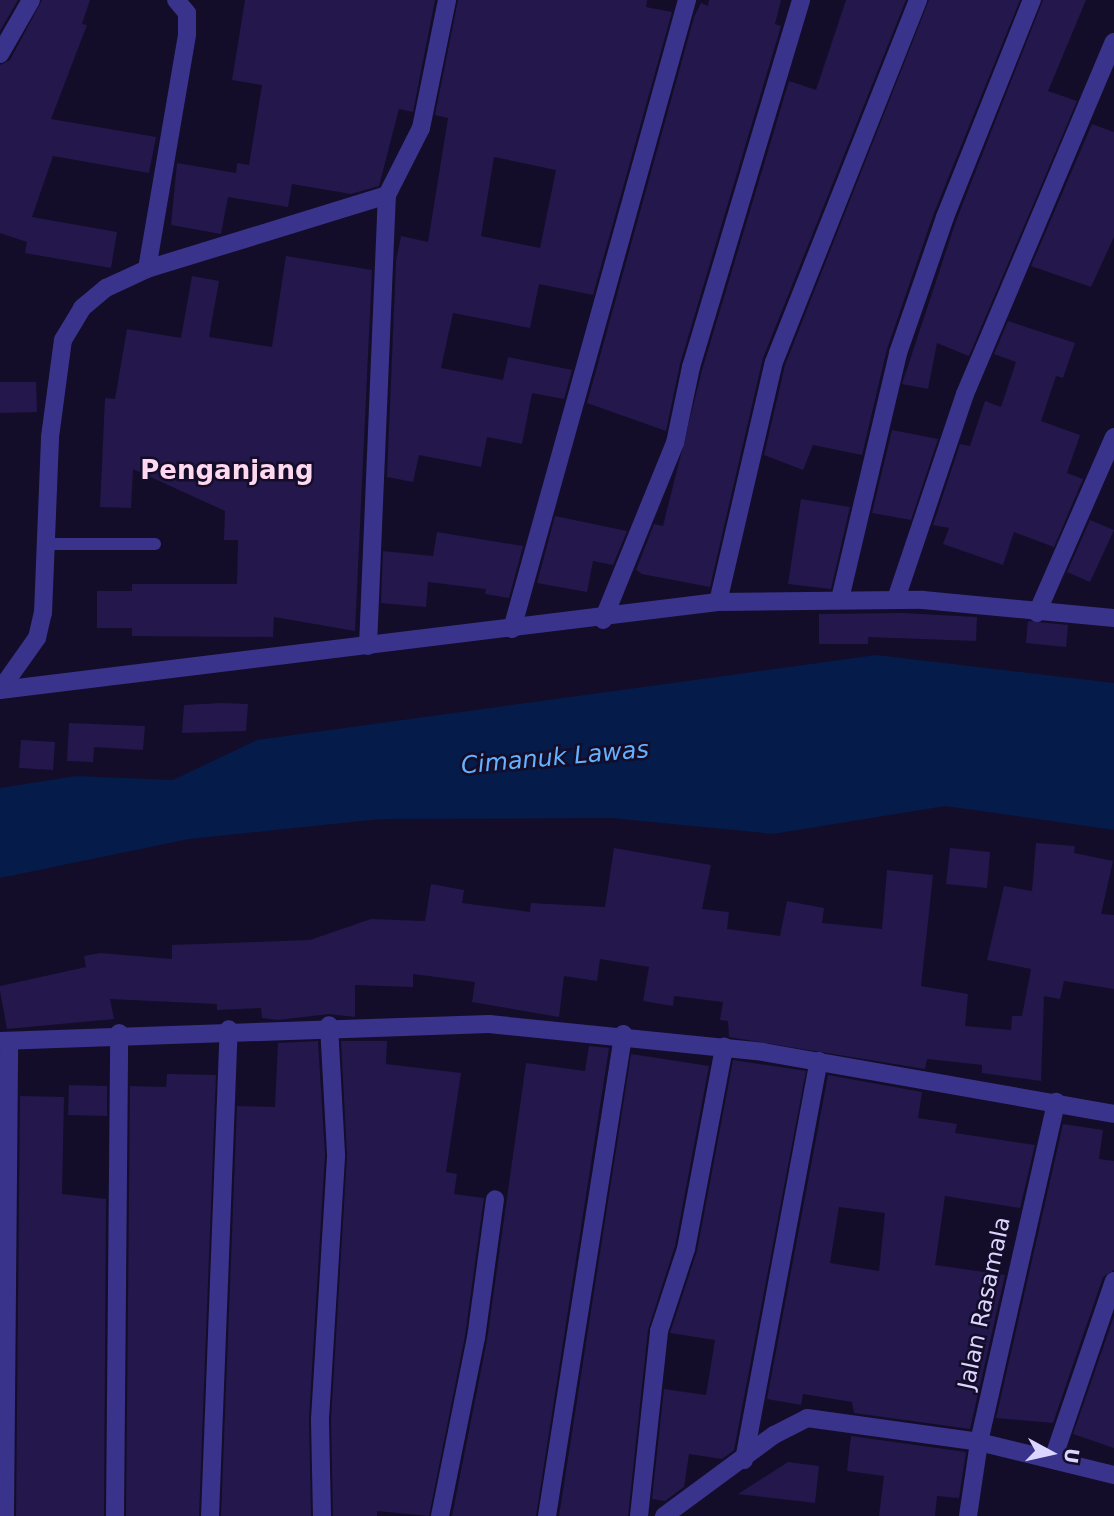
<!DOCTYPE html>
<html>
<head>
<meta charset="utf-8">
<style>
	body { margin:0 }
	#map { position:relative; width:1114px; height:1516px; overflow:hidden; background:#130d29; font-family:"DejaVu Sans",sans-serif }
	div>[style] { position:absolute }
	.water>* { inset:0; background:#051b4a }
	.building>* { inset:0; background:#24174c }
	.service>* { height:12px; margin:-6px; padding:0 6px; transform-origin:6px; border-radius:6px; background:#3a338c }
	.minor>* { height:18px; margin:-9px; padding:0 9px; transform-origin:9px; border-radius:9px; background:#3a338c }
	.tertiary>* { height:18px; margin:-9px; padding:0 9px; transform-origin:9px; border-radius:9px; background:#3a338c }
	span { translate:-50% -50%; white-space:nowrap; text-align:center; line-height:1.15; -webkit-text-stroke:5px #130d29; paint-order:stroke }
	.street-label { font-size:23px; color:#dbd5ff }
	.water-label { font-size:24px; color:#63b1ff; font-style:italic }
	.quarter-label { font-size:26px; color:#ffd7ef; font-weight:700 }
	.north { position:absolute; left:1016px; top:1418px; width:70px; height:70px; -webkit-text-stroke:5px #130d29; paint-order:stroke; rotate:98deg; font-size:19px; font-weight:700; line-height:28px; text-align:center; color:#dbd5ff }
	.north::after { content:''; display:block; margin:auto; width:24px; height:32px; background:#dbd5ff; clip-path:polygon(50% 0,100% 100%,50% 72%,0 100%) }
</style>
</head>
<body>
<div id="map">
	<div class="water">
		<i style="clip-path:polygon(876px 655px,1114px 683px,1114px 830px,945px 806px,773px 834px,611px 818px,381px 819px,189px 839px,0 878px,0 788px,76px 776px,173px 780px,257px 740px)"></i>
	</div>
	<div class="building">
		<i style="clip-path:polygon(0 0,18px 0,0 31px)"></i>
		<i style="clip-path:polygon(42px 0,90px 0,82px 24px,87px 25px,51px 119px,156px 137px,149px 173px,53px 156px,32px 217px,117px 232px,111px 268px,25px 253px,27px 242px,0 233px,0 65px,10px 60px)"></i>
		<i style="clip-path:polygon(245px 0,435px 0,413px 112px,399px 109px,379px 186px,351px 194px,292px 184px,288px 207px,228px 197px,221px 234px,171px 225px,177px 163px,236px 173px,237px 163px,249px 165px,262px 85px,232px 80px)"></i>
		<i style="clip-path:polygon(evenodd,458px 0,647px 0,646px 7px,672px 12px,593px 295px,539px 284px,530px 328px,453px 313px,441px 368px,503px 380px,508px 357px,572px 370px,564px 399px,532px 393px,522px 444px,487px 437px,481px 467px,419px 455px,413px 482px,387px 477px,396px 261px,401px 236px,428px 242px,448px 118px,435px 115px,458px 0,494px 157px,556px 170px,540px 248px,481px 236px,494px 157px)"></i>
		<i style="clip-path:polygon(709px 0,781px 0,775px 24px,781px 26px,680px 364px,666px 431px,587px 403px,694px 17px,701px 3px,708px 6px)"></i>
		<i style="clip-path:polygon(846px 0,906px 0,763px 358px,710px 587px,642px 574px,636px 570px,654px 524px,663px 526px,702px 370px,789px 81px,816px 90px)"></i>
		<i style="clip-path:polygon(929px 0,1020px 0,934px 213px,887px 349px,862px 455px,813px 445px,803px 470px,764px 455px,785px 365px)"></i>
		<i style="clip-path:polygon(1043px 0,1086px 0,1048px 91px,1077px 101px,969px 356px,937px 343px,928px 389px,902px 384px,956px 221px)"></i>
		<i style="clip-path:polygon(1092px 124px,1114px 132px,1114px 237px,1091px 287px,1031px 266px)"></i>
		<i style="clip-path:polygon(286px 256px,372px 270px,355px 631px,274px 617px,273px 637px,132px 636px,132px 628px,97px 628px,97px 591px,132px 591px,132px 584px,237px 584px,238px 540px,224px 540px,225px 511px,133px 469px,131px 508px,100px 507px,105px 398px,115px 399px,127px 329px,181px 338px,192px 276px,219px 281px,209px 337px,272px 347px)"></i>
		<i style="clip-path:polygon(1008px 321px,1075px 343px,1063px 378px,1056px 376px,1041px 421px,1080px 435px,1067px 473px,1083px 479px,1054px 547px,1014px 532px,1003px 565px,943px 544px,949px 528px,933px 525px,960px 444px,970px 446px,985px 401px,1001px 407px,1016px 362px,994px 354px)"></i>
		<i style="clip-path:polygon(0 382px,36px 382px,37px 412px,0 413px)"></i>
		<i style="clip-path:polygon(892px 430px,938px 439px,911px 520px,872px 513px)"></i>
		<i style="clip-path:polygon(801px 499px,850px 507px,831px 589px,788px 584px)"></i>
		<i style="clip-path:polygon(555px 516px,627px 531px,613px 565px,593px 561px,587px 592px,537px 583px)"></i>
		<i style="clip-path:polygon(1090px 520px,1114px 530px,1090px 582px,1067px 572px)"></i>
		<i style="clip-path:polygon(437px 532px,523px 546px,509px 598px,485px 594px,486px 589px,428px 582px,426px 607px,381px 603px,383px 551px,433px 556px)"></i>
		<i style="clip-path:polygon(903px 613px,977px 617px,976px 641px,868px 637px,868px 644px,819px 644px,819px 614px)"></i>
		<i style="clip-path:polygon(1028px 621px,1068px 625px,1066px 647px,1026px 643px)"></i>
		<i style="clip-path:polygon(221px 703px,248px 704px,246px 731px,182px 733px,184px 705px)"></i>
		<i style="clip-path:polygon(69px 723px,145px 726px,143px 750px,94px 747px,93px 762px,67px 761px)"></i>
		<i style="clip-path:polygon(21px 740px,55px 742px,53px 770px,19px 768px)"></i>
		<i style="clip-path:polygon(1036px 843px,1075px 846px,1074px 853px,1113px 861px,1101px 914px,1114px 915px,1114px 989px,1064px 981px,1060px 999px,1044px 996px,1041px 1081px,982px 1073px,982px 1065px,927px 1059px,925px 1069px,729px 1037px,728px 1021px,720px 1020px,723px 1002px,674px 996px,673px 1006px,643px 1001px,649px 967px,600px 959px,597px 981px,564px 976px,559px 1017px,472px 1002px,475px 982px,413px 974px,413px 987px,355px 985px,355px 1017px,329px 1014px,278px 1020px,262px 1018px,261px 1008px,217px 1010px,217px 1004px,110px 999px,114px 1019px,7px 1029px,0 991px,0 986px,86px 967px,84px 956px,100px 953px,172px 959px,172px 945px,310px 940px,371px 919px,425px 921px,431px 884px,464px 890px,462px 903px,530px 912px,531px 903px,605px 907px,614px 848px,711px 865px,702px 909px,729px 912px,727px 929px,780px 936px,787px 901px,824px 908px,822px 923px,882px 929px,887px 870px,933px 875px,921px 986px,968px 994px,965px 1026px,1011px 1030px,1012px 1016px,1022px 1016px,1031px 969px,987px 960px,1004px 886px,1032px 891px)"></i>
		<i style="clip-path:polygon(950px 848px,990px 852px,987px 888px,946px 884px)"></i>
		<i style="clip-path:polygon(318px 1041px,325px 1154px,309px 1418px,311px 1516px,221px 1516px,237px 1106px,275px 1107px,278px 1043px)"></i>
		<i style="clip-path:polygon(341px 1041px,387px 1041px,386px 1064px,461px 1073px,446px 1172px,457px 1174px,454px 1194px,484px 1198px,465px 1336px,429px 1516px,377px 1511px,377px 1516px,333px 1516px,331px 1419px,347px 1155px)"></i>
		<i style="clip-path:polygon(589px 1046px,609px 1048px,536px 1516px,452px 1516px,487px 1340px,526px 1063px,585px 1071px)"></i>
		<i style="clip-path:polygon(631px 1054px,709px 1066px,675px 1246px,648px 1330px,628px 1516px,559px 1516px)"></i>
		<i style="clip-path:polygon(733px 1060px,806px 1071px,734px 1450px,722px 1459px,689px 1454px,684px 1487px,665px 1501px,652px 1499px,664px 1389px,706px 1395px,715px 1340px,670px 1333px,697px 1251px)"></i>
		<i style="clip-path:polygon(167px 1074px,216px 1075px,199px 1516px,126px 1516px,130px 1086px,166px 1087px)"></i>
		<i style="clip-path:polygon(evenodd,828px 1075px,922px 1092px,918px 1118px,957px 1124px,955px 1133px,1035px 1145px,1020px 1208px,945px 1196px,935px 1265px,1005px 1275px,970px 1429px,854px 1413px,852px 1402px,803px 1394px,801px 1405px,767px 1399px,828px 1075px,839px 1207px,885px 1213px,879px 1271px,830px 1263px,839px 1207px)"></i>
		<i style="clip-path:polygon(69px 1085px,107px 1086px,107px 1116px,68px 1115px)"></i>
		<i style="clip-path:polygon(20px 1096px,64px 1097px,62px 1194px,106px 1199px,104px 1516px,16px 1516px)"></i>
		<i style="clip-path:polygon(1063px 1124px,1103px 1130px,1099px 1159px,1114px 1161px,1114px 1270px,1103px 1277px,1053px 1423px,996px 1418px)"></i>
		<i style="clip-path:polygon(1114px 1316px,1114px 1448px,1073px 1434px)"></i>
		<i style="clip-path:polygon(851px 1436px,966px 1452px,959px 1498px,937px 1496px,935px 1516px,879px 1516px,884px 1476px,847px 1471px)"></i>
		<i style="clip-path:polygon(788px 1462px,819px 1466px,815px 1503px,738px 1494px)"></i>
	</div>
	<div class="service">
		<i style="left:47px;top:544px;width:108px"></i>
	</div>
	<div class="minor">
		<i style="left:0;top:54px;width:62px;rotate:-60.1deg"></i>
		<i style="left:147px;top:269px;width:238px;rotate:-80.3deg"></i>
		<i style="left:187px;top:34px;width:21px;rotate:-90deg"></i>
		<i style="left:187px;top:13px;width:17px;rotate:-130deg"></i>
		<i style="left:840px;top:599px;width:253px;rotate:-76.7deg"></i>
		<i style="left:898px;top:353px;width:144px;rotate:-70.9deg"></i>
		<i style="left:945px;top:217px;width:234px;rotate:-68.2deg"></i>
		<i style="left:896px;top:599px;width:216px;rotate:-71.4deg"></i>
		<i style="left:965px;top:394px;width:382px;rotate:-67.1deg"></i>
		<i style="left:718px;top:602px;width:246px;rotate:-76.9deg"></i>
		<i style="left:774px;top:362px;width:390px;rotate:-68.3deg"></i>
		<i style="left:1037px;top:613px;width:192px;rotate:-66.4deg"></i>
		<i style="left:603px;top:620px;width:191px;rotate:-67.9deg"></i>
		<i style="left:675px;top:443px;width:78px;rotate:-78.1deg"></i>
		<i style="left:691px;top:367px;width:383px;rotate:-73.3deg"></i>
		<i style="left:512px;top:629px;width:653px;rotate:-74.45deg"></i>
		<i style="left:368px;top:646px;width:451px;rotate:-87.6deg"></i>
		<i style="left:0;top:690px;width:723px;rotate:-6.99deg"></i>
		<i style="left:718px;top:602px;width:205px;rotate:-0.6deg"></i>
		<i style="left:923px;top:600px;width:192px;rotate:5.4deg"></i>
		<i style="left:0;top:1041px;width:489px;rotate:-2deg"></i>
		<i style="left:489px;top:1024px;width:275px;rotate:5.8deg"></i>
		<i style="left:763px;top:1052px;width:356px;rotate:10deg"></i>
		<i style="left:1053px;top:1459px;width:188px;rotate:-71.1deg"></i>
		<i style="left:744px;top:1460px;width:406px;rotate:-79.4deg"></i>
		<i style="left:5px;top:1516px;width:475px;rotate:-89.5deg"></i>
		<i style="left:115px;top:1516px;width:483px;rotate:-89.5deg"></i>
		<i style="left:210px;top:1516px;width:487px;rotate:-87.8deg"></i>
		<i style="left:322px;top:1516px;width:97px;rotate:-91.2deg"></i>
		<i style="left:320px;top:1419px;width:265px;rotate:-86.5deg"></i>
		<i style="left:336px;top:1154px;width:129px;rotate:-93.1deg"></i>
		<i style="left:440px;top:1516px;width:182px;rotate:-78.6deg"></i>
		<i style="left:476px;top:1338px;width:140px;rotate:-82.2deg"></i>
		<i style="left:547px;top:1516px;width:488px;rotate:-81deg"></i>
		<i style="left:639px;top:1516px;width:186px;rotate:-83.8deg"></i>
		<i style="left:659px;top:1331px;width:86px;rotate:-71.8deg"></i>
		<i style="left:686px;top:1249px;width:206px;rotate:-79.3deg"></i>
		<i style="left:664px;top:1516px;width:137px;rotate:-36.4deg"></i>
		<i style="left:774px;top:1435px;width:37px;rotate:-27deg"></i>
		<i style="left:807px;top:1418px;width:174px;rotate:7.9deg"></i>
		<i style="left:979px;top:1442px;width:139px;rotate:13.7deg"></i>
		<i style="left:968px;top:1516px;width:75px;rotate:-81.5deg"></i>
		<i style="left:979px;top:1442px;width:349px;rotate:-77.2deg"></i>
	</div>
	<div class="tertiary">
		<i style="left:0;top:690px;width:64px;rotate:-54.6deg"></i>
		<i style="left:37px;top:638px;width:26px;rotate:-77deg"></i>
		<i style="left:43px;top:613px;width:176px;rotate:-87.7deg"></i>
		<i style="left:50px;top:437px;width:98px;rotate:-82.4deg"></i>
		<i style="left:63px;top:340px;width:37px;rotate:-59deg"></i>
		<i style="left:82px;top:308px;width:31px;rotate:-40deg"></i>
		<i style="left:106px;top:288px;width:45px;rotate:-24.9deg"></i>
		<i style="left:147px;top:269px;width:251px;rotate:-17.1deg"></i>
		<i style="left:387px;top:195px;width:75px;rotate:-63.1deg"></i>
		<i style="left:421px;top:128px;width:131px;rotate:-78.5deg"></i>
	</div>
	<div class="street-label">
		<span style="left:984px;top:1303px;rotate:-78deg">Jalan Rasamala</span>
	</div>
	<div class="water-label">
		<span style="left:555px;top:758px;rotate:-5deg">Cimanuk Lawas</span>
	</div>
	<div class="quarter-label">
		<span style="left:227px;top:471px">Penganjang</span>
	</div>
	<div class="north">U</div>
</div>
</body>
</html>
